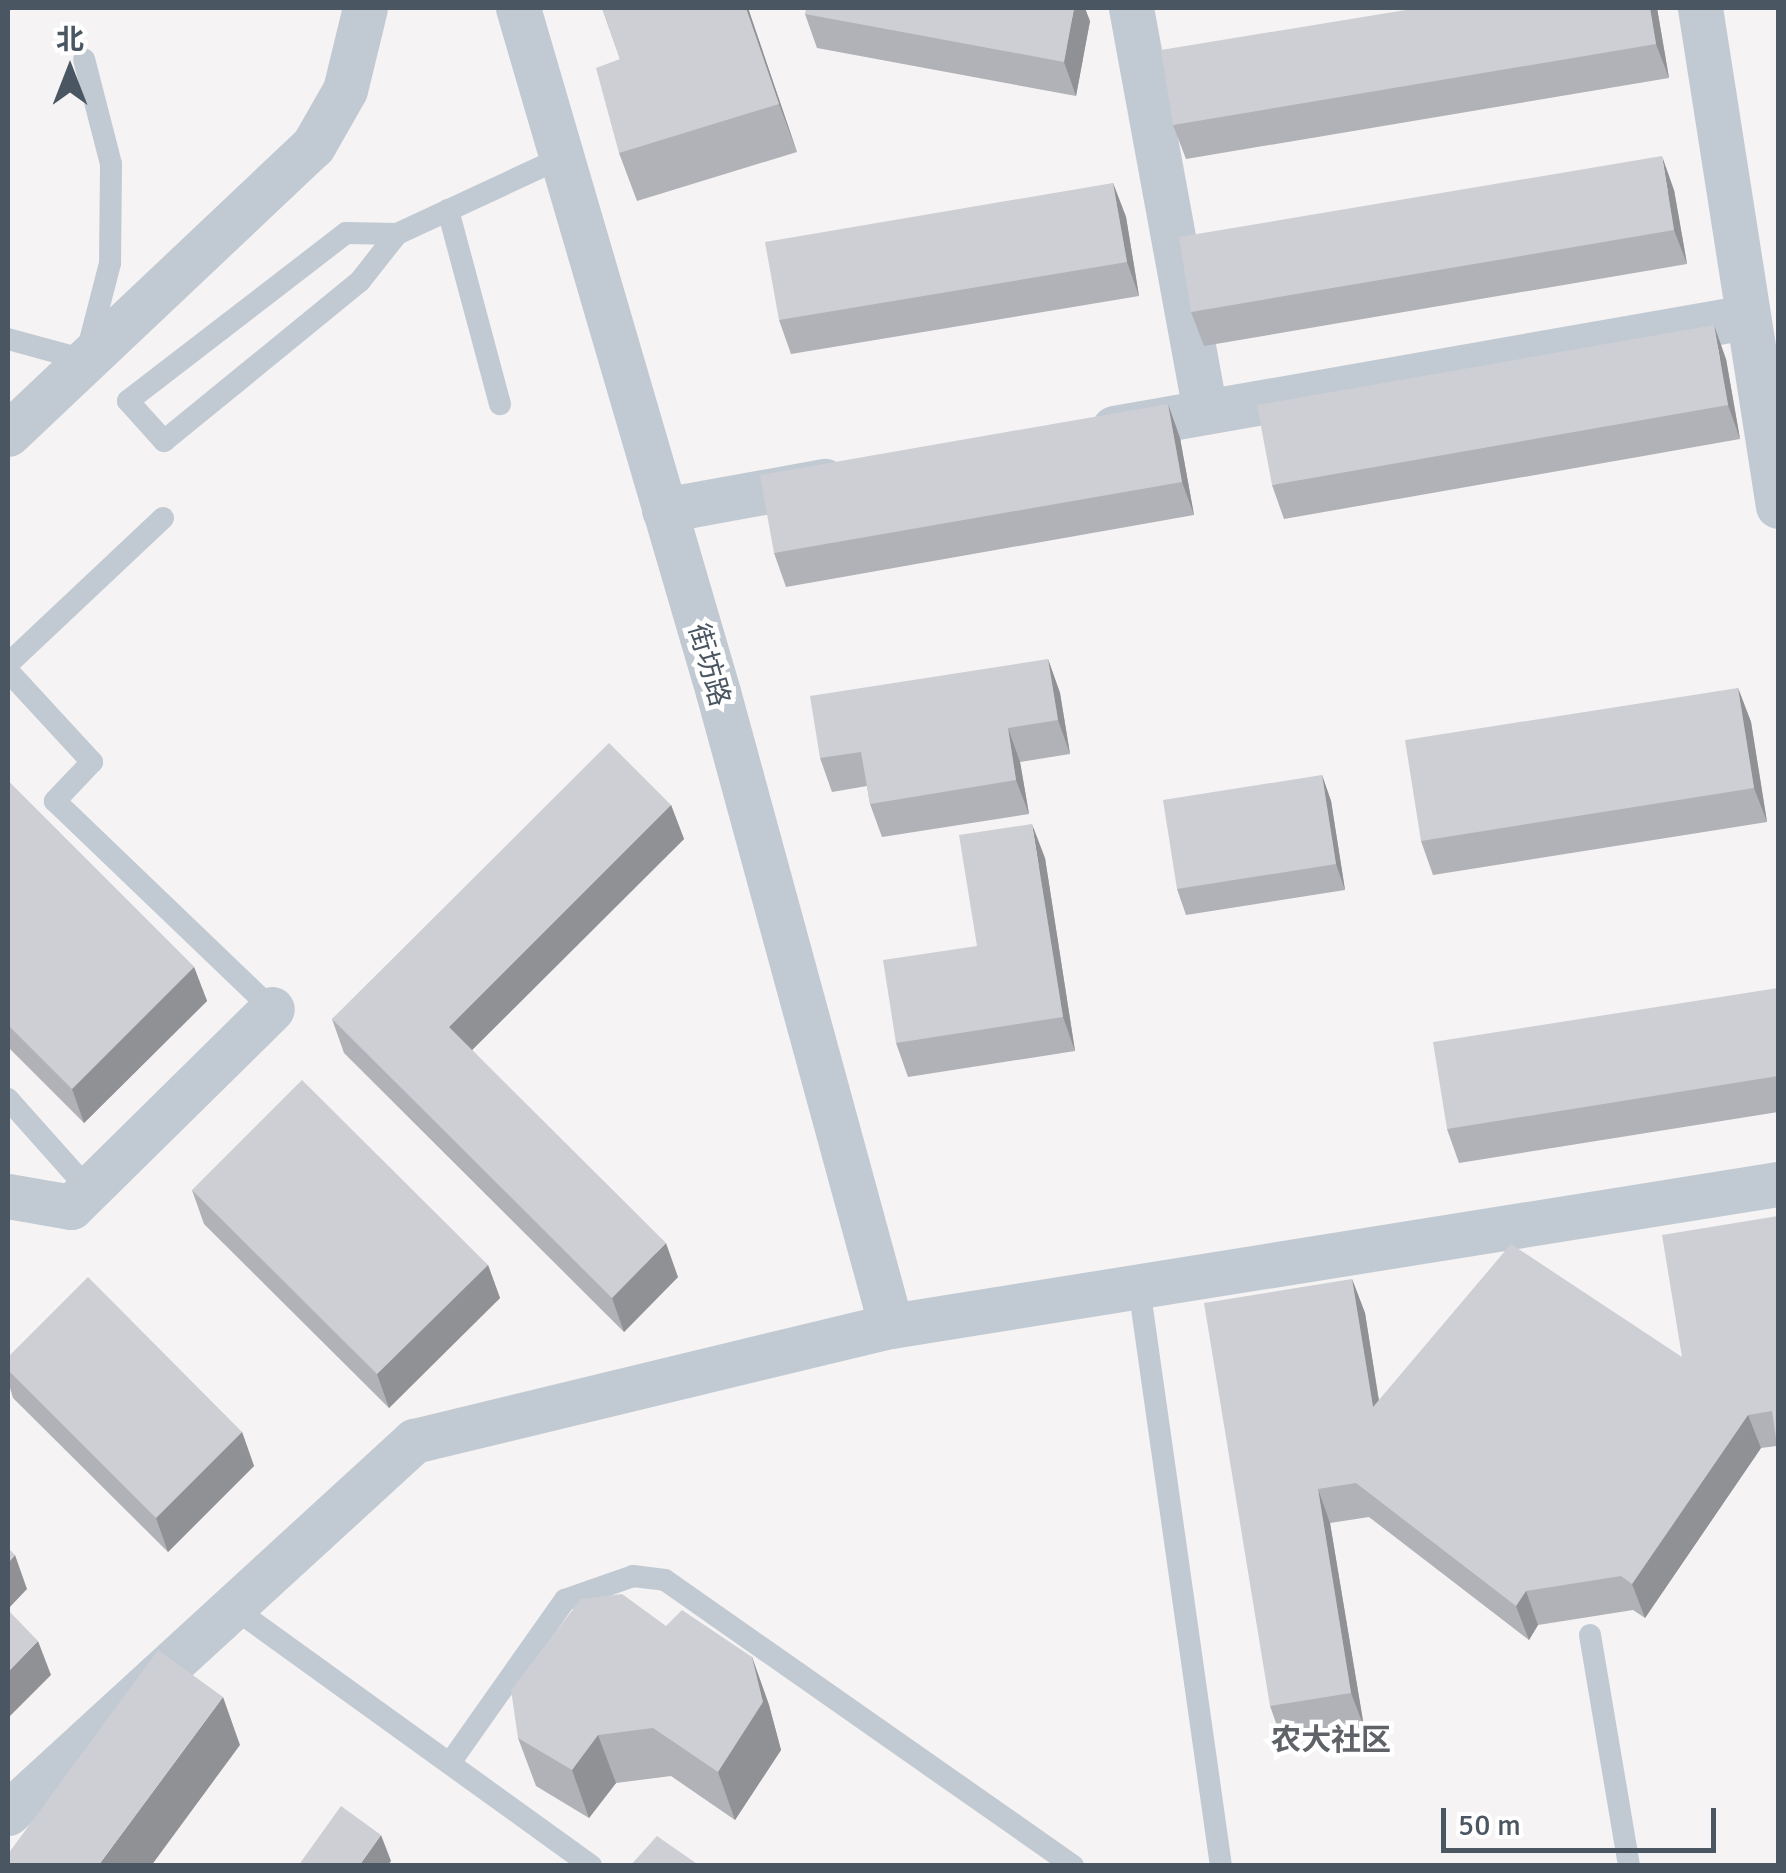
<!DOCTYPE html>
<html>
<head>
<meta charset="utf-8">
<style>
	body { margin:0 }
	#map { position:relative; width:1786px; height:1873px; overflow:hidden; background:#f5f3f3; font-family:Signika,"Noto Sans SC",sans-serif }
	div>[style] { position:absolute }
	.lane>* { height:22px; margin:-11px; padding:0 11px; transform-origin:11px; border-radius:11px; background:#c1cad2 }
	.street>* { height:45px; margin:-22.5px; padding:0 22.5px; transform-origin:22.5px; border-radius:22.5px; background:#c1cad2 }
	.wall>* { inset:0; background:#b0b2b7 }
	.shaded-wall>* { inset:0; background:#909195 }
	.building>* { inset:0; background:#cdcfd5 }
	span { translate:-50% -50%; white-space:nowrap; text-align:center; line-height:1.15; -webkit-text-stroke:9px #fff; paint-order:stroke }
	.street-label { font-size:28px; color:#4a5661 }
	.neighbourhood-label { font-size:30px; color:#5f6368; font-weight:700 }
	.frame { position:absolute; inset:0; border:10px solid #4a5661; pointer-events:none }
	.north { position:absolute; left:20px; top:20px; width:100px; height:100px; -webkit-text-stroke:8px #fff; paint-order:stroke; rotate:0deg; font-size:28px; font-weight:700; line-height:40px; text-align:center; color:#4a5661 }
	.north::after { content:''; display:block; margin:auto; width:35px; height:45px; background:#4a5661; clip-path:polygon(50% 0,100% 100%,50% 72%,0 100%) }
	.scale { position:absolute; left:1441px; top:1808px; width:275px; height:45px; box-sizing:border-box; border:5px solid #4a5661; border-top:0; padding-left:12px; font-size:30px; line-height:35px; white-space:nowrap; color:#4a5661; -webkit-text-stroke:8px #fff; paint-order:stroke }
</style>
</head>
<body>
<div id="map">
	<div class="lane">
		<i style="left:448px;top:210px;width:201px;rotate:75deg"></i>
		<i style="left:397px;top:234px;width:51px;rotate:-178.9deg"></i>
		<i style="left:346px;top:233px;width:275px;rotate:142.4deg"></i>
		<i style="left:128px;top:401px;width:54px;rotate:48deg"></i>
		<i style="left:164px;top:441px;width:253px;rotate:-39.2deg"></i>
		<i style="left:360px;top:281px;width:60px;rotate:-51.8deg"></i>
		<i style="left:397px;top:234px;width:181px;rotate:-24.9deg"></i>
		<i style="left:8px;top:339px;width:80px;rotate:15.3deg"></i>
		<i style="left:85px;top:360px;width:100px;rotate:-75.5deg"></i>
		<i style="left:110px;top:263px;width:99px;rotate:-89.4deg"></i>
		<i style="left:111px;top:164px;width:108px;rotate:-104.4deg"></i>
		<i style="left:8px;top:664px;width:213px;rotate:-43.3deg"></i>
		<i style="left:8px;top:671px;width:124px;rotate:47.3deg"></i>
		<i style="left:92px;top:762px;width:54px;rotate:133.5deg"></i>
		<i style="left:55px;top:801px;width:301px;rotate:43.8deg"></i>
		<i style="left:8px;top:1099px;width:122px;rotate:48.3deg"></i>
		<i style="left:1139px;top:1287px;width:585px;rotate:81.94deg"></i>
		<i style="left:231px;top:1606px;width:444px;rotate:35.8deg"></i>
		<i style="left:1590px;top:1635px;width:234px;rotate:80.4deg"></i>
		<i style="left:452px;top:1760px;width:196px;rotate:-54.8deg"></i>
		<i style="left:565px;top:1600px;width:72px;rotate:-19.4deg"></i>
		<i style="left:633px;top:1576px;width:32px;rotate:7deg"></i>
		<i style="left:665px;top:1580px;width:498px;rotate:35deg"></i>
	</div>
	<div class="street">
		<i style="left:518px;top:8px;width:713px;rotate:73.7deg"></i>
		<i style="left:718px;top:692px;width:657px;rotate:74.74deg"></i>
		<i style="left:1131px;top:8px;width:410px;rotate:79.6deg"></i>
		<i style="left:1700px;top:8px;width:504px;rotate:81.1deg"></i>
		<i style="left:1114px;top:428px;width:643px;rotate:-9.95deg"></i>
		<i style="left:8px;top:434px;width:419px;rotate:-43.4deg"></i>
		<i style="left:313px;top:146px;width:64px;rotate:-60.3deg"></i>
		<i style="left:345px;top:90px;width:84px;rotate:-76.3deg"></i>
		<i style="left:664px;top:510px;width:163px;rotate:-10.3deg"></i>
		<i style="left:8px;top:1196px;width:64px;rotate:9.9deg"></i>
		<i style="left:71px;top:1207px;width:282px;rotate:-44.6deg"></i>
		<i style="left:8px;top:1813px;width:551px;rotate:-42.5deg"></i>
		<i style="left:414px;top:1441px;width:491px;rotate:-13.6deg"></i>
		<i style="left:891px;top:1326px;width:898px;rotate:-9.1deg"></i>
	</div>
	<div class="wall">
		<i style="clip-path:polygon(602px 8px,748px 8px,797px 152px,637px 201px,619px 153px,620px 59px)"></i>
		<i style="clip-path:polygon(1418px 8px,1657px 8px,1669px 78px,1186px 159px,1173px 125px)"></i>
		<i style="clip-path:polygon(805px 14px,1090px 21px,1076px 96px,817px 48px)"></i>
		<i style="clip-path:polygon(1113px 183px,1126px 217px,1139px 296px,791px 354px,779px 320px)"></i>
		<i style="clip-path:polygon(1674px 190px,1687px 264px,1204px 346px,1191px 312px)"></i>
		<i style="clip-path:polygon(1726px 359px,1740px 439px,1284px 519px,1272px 485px)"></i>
		<i style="clip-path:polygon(1168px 404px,1180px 438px,1194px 515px,786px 587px,774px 553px)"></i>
		<i style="clip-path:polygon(1048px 659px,1060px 693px,1070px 754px,1020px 762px,1029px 814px,882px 837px,870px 804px,867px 786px,832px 792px,820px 758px)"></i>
		<i style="clip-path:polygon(1738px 688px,1751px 722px,1767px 822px,1433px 875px,1421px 841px)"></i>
		<i style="clip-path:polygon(1322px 775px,1331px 801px,1345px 890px,1186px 915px,1177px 889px)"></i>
		<i style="clip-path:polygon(8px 781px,194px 967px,207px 1001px,84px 1123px,8px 1047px)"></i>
		<i style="clip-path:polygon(671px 805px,684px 839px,472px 1050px,678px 1277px,624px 1332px,344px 1053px,332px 1019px)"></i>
		<i style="clip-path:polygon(1045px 858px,1075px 1051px,908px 1077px,896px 1043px,977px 946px)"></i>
		<i style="clip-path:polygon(1778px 988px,1778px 1112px,1459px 1163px,1447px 1129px)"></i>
		<i style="clip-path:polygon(192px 1190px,488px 1265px,500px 1298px,389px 1408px,204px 1224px)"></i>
		<i style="clip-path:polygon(1778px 1216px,1777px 1446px,1761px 1448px,1645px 1618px,1633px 1610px,1538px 1625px,1529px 1640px,1369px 1517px,1330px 1523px,1364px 1727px,1282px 1740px,1270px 1706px,1352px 1279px,1365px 1313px,1379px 1400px,1682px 1357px)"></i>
		<i style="clip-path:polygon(8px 1357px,242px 1432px,254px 1466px,168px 1552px,13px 1398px,8px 1381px)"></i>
		<i style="clip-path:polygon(666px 1626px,752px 1657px,769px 1705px,781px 1750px,735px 1820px,671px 1776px,616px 1783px,589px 1818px,536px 1786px,518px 1738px)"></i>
	</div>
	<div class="shaded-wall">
		<i style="clip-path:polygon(746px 8px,748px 8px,797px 152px,779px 104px)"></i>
		<i style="clip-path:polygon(1074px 8px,1085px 8px,1090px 21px,1076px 96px,1064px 62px)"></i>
		<i style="clip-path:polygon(1650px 8px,1657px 8px,1669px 78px,1656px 44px)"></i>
		<i style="clip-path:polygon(1662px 156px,1674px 190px,1687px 264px,1674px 230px)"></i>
		<i style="clip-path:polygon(1113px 183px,1126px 217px,1139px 296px,1127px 262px)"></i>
		<i style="clip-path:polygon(1714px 325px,1726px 359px,1740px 439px,1728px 405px)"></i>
		<i style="clip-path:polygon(1168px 404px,1180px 438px,1194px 515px,1182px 482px)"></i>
		<i style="clip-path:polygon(1048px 659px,1060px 693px,1070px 754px,1058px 720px)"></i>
		<i style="clip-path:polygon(1738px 688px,1751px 722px,1767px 822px,1754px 788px)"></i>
		<i style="clip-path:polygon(1008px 728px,1020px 762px,1029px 814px,1016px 780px)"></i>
		<i style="clip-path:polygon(1322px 775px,1331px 801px,1345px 890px,1336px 864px)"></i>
		<i style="clip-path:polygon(671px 805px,684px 839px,461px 1061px,449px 1027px)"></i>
		<i style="clip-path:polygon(1032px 824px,1045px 858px,1075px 1051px,1063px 1017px)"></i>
		<i style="clip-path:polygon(194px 967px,207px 1001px,84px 1123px,72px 1089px)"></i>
		<i style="clip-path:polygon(666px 1243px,678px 1277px,624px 1332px,612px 1298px)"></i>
		<i style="clip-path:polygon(488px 1265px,500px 1298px,389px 1408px,377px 1374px)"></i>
		<i style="clip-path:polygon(1352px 1279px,1365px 1313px,1385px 1441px,1373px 1407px)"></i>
		<i style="clip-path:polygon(1748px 1415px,1761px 1448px,1645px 1618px,1632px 1584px)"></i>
		<i style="clip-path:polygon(242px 1432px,254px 1466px,168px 1552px,156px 1518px)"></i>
		<i style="clip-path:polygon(1318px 1489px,1330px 1523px,1364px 1727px,1351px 1693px)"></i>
		<i style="clip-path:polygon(15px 1555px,27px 1589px,8px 1609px,8px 1563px)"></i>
		<i style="clip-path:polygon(1526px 1591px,1538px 1625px,1529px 1640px,1516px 1606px)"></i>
		<i style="clip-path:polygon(38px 1641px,51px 1675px,8px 1718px,8px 1672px)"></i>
		<i style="clip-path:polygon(752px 1657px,769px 1705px,781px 1750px,735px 1820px,718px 1772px)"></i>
		<i style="clip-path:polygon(223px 1697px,240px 1745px,151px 1866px,98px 1866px)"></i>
		<i style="clip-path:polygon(598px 1735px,616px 1783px,589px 1818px,572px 1770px)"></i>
		<i style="clip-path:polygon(381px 1835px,391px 1861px,387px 1866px,359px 1866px)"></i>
	</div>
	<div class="building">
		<i style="clip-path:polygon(602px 8px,746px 8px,779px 104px,619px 153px,596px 68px,620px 59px)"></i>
		<i style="clip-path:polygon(806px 8px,1074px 8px,1064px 62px,805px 14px)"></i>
		<i style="clip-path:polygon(1418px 8px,1650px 8px,1656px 44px,1173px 125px,1161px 50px)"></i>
		<i style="clip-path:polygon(1662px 156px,1674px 230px,1191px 312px,1179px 237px)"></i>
		<i style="clip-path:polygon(1113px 183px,1127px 262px,779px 320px,765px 242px)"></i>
		<i style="clip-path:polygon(1714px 325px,1728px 405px,1272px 485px,1257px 405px)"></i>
		<i style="clip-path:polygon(1168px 404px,1182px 482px,774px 553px,760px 475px)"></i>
		<i style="clip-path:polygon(1048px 659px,1058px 720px,1008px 728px,1016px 780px,870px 804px,861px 752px,820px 758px,810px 696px)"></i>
		<i style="clip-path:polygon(1738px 688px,1754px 788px,1421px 841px,1405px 740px)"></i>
		<i style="clip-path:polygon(609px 743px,671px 805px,449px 1027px,666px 1243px,612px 1298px,332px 1019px)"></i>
		<i style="clip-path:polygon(1322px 775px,1336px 864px,1177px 889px,1163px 800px)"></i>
		<i style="clip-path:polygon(8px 781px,194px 967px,72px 1089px,8px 1025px)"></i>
		<i style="clip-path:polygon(1032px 824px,1063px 1017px,896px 1043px,883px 960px,977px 946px,959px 835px)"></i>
		<i style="clip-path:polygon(1778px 988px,1778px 1076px,1447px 1129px,1433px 1042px)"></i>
		<i style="clip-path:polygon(302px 1080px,488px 1265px,377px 1374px,192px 1190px)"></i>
		<i style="clip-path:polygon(1778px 1216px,1778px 1453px,1772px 1411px,1748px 1415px,1632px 1584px,1621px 1576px,1526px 1591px,1516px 1606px,1356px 1483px,1318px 1489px,1351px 1693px,1270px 1706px,1204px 1303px,1352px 1279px,1373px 1407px,1511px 1244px,1682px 1357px,1662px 1235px)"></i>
		<i style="clip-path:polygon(88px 1277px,242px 1432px,156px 1518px,8px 1370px,8px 1357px)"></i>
		<i style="clip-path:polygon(8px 1548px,15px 1555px,8px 1563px)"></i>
		<i style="clip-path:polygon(622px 1594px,666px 1626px,682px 1610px,752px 1657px,763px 1702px,718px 1772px,653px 1728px,598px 1735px,572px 1770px,518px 1738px,511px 1690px,581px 1599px)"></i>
		<i style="clip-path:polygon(8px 1610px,38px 1641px,8px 1672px)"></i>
		<i style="clip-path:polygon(158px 1650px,223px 1697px,98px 1866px,8px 1866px,8px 1854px)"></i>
		<i style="clip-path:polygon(341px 1806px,381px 1835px,359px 1866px,298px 1866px)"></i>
		<i style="clip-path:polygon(657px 1836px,700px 1866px,630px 1866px)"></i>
	</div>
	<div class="street-label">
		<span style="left:709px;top:665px;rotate:74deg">街坊路</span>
	</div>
	<div class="neighbourhood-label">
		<span style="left:1331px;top:1741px">农大社区</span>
	</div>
	<div class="frame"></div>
	<div class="north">北</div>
	<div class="scale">50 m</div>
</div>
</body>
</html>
